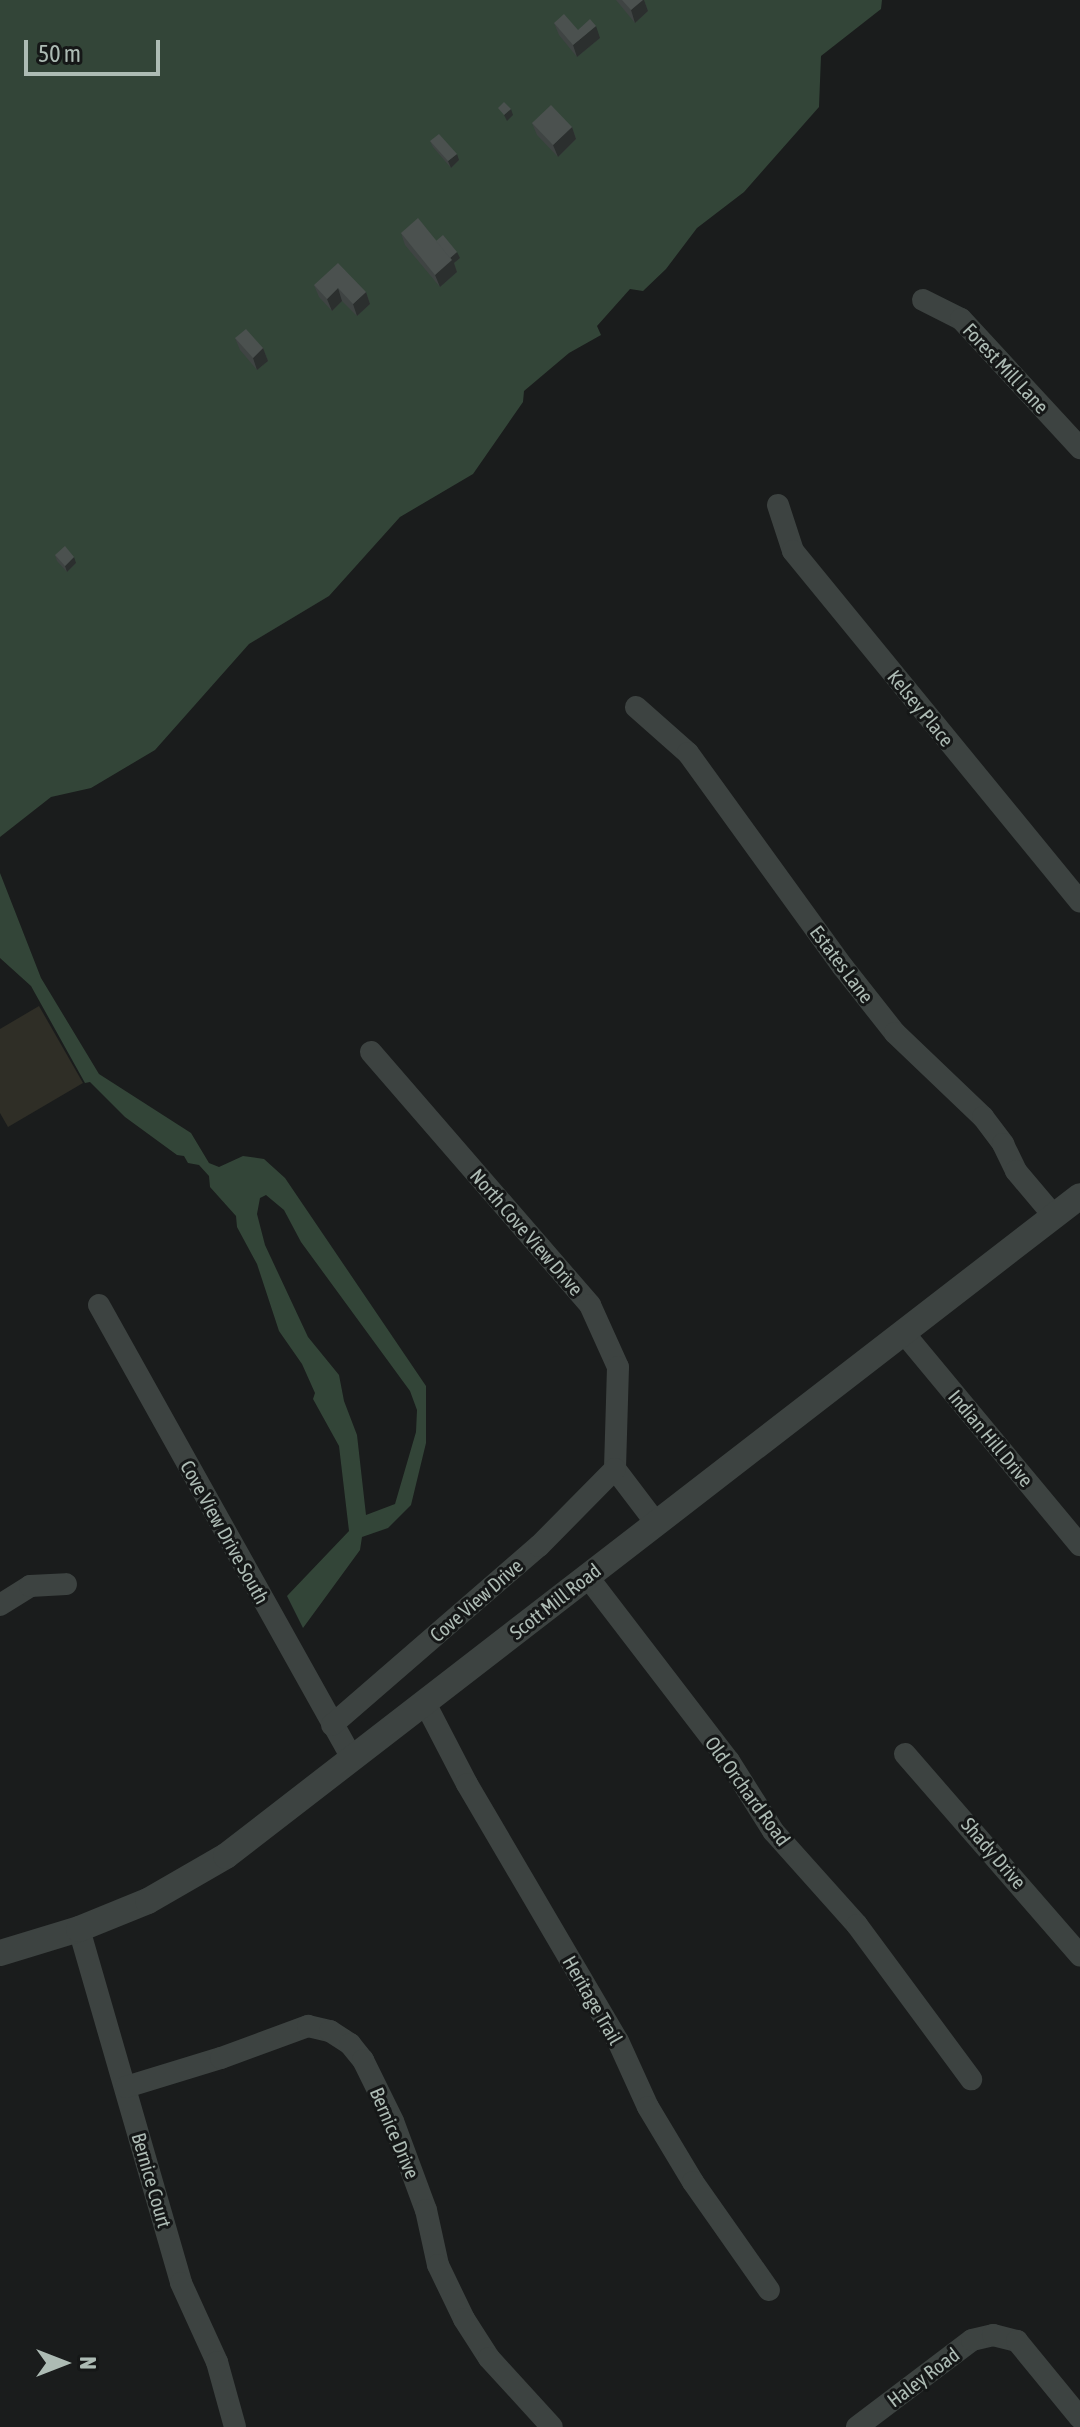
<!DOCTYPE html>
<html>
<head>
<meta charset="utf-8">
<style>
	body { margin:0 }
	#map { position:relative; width:1080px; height:2427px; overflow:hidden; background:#1a1c1c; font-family:"Asap Condensed",sans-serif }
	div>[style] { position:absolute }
	.green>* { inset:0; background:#2f2e26 }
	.water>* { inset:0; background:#334538 }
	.minor>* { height:22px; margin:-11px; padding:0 11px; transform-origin:11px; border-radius:11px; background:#3d4341 }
	.tertiary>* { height:26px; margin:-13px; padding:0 13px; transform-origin:13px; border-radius:13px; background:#3d4341 }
	.wall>* { inset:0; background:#3f4443 }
	.shaded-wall>* { inset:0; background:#2b2f2e }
	.building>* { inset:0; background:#4b514f }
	span { translate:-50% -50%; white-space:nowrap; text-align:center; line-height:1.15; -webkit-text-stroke:6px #151717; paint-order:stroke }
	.street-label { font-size:20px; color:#adbbb4 }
	.north { position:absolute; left:24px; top:2323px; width:80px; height:80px; -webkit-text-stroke:6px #151717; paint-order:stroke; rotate:90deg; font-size:22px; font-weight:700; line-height:32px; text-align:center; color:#adbbb4 }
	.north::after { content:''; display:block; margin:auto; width:28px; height:36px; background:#adbbb4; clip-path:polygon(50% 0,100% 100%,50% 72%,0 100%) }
	.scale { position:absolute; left:24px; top:40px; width:136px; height:36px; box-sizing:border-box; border:4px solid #adbbb4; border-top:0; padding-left:10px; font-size:24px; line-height:28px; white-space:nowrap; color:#adbbb4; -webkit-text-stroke:6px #151717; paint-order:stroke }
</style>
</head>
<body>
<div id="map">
	<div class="green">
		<i style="clip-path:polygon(39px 1006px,83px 1083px,8px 1127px,0 1113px,0 1029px)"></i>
	</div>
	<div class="water">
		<i style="clip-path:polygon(0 0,882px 0,881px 9px,821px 56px,819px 107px,744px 192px,697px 228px,666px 269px,643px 291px,630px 289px,597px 326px,601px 335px,569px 353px,524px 391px,523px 402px,473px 474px,400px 517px,329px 596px,249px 644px,155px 750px,91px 788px,51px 797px,0 837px)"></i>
		<i style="clip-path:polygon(evenodd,0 873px,41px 978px,99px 1074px,191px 1133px,209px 1163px,219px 1167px,243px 1156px,264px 1159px,285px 1178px,426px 1386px,426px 1443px,411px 1505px,388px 1528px,362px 1537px,360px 1550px,303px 1628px,287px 1596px,349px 1531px,339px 1446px,313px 1399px,315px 1393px,302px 1364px,279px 1331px,257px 1264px,237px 1227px,236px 1216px,210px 1187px,209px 1176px,199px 1165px,188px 1163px,184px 1156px,177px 1155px,125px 1117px,90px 1082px,85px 1083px,31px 986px,0 958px,0 873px,266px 1195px,284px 1210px,301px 1242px,410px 1391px,417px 1410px,416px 1432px,395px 1504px,366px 1515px,357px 1435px,344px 1401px,339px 1375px,308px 1337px,265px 1245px,257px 1214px,260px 1198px,266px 1195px)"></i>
	</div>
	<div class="minor">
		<i style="left:923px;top:300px;width:42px;rotate:26.6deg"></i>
		<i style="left:961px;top:319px;width:176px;rotate:47.3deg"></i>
		<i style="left:778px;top:505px;width:48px;rotate:71.9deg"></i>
		<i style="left:793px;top:551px;width:453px;rotate:50.7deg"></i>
		<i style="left:636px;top:707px;width:69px;rotate:41.5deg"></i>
		<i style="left:688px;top:753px;width:264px;rotate:54.1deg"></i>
		<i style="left:843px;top:967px;width:84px;rotate:51.8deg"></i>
		<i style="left:895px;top:1033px;width:122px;rotate:43.7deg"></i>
		<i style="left:983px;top:1117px;width:34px;rotate:53deg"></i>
		<i style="left:1003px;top:1144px;width:30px;rotate:64deg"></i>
		<i style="left:1016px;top:1171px;width:59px;rotate:49.8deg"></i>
		<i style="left:371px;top:1052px;width:335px;rotate:49.1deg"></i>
		<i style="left:590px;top:1305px;width:68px;rotate:65.7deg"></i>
		<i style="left:618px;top:1367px;width:102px;rotate:91.7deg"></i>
		<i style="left:615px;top:1469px;width:68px;rotate:52.8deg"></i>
		<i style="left:99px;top:1305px;width:519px;rotate:60.82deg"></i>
		<i style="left:903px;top:1332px;width:277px;rotate:50.3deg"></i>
		<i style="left:587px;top:1576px;width:233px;rotate:52.5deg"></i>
		<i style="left:729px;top:1761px;width:83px;rotate:57.8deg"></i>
		<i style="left:773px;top:1831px;width:126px;rotate:48.2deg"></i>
		<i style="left:857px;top:1925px;width:192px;rotate:53.5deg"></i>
		<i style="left:0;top:1605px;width:36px;rotate:-32deg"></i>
		<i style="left:30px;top:1586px;width:36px;rotate:-3deg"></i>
		<i style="left:425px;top:1703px;width:91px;rotate:62.6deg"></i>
		<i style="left:467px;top:1784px;width:298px;rotate:59.6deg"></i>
		<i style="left:618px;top:2041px;width:72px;rotate:65.6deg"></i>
		<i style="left:648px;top:2107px;width:87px;rotate:59deg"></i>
		<i style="left:693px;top:2182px;width:132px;rotate:54.9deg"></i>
		<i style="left:332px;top:1725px;width:274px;rotate:-40.9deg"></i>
		<i style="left:539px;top:1546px;width:108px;rotate:-45.4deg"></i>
		<i style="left:905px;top:1754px;width:267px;rotate:49deg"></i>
		<i style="left:79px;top:1929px;width:368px;rotate:73.9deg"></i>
		<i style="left:181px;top:2283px;width:87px;rotate:65.5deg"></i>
		<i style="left:217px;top:2362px;width:67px;rotate:74.5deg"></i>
		<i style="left:126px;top:2087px;width:99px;rotate:-17deg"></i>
		<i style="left:221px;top:2058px;width:93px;rotate:-20.2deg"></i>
		<i style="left:308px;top:2026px;width:23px;rotate:13deg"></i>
		<i style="left:330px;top:2031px;width:24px;rotate:33deg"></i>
		<i style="left:350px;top:2044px;width:21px;rotate:51deg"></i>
		<i style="left:363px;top:2060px;width:68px;rotate:63.8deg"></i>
		<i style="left:393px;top:2121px;width:95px;rotate:69.7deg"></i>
		<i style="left:426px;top:2210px;width:56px;rotate:77.7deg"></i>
		<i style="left:438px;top:2265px;width:60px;rotate:64.3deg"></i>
		<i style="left:464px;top:2319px;width:46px;rotate:57.3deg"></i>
		<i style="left:489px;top:2358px;width:93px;rotate:47.6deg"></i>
		<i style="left:857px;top:2427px;width:144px;rotate:-37.1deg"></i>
		<i style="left:972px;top:2340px;width:22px;rotate:-13deg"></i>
		<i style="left:993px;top:2335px;width:25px;rotate:14deg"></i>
		<i style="left:1017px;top:2341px;width:99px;rotate:50.7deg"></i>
	</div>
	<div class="tertiary">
		<i style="left:0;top:1953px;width:83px;rotate:-16.9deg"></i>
		<i style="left:79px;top:1929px;width:74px;rotate:-22.1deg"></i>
		<i style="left:148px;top:1901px;width:90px;rotate:-30deg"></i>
		<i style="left:226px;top:1856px;width:1079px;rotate:-37.7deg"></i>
	</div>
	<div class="wall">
		<i style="clip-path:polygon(616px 0,644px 0,648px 11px,635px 23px)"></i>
		<i style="clip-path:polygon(554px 23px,578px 30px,600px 38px,577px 57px,559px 35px)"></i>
		<i style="clip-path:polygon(532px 123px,572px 127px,576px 139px,558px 157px,537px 135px)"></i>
		<i style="clip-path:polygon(430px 141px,459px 160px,451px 168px,433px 147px)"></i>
		<i style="clip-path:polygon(401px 233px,436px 241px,460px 258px,454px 263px,457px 272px,440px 287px,405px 245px)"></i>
		<i style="clip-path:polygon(314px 285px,366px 292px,370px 304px,357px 316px,342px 301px,332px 311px,319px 297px)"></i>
		<i style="clip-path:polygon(235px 338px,263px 348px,268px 361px,257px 370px,240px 350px)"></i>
		<i style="clip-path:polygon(55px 555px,76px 563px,67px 572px,57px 561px)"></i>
	</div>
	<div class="shaded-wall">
		<i style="clip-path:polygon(640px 0,644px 0,648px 11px,635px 23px,631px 10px)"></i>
		<i style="clip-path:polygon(596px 26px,600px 38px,577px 57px,573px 45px)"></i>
		<i style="clip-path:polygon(511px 109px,513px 115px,507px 121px,504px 115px)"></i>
		<i style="clip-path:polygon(572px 127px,576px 139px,558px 157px,553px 145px)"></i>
		<i style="clip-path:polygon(457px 154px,459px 160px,451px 168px,448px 161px)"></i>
		<i style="clip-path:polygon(457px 252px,460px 258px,454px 263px,457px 272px,440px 287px,435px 275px,449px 259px)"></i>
		<i style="clip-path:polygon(338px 288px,342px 301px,332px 311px,327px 299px)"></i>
		<i style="clip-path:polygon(366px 292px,370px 304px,357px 316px,353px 304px)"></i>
		<i style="clip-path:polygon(263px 348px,268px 361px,257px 370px,253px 358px)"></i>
		<i style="clip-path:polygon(74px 557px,76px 563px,67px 572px,65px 566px)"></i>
	</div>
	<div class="building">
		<i style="clip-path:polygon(622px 0,643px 0,631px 10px)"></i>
		<i style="clip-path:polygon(564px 14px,578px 30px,590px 19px,596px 26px,573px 45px,554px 23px)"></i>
		<i style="clip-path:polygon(504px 102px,511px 109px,504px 115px,498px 108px)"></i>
		<i style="clip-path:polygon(551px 105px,572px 127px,553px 145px,532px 123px)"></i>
		<i style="clip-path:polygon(439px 134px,457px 154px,448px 161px,430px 141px)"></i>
		<i style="clip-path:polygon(418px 218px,452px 260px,435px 275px,401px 233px)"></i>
		<i style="clip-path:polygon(443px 235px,457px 252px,450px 258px,436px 241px)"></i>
		<i style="clip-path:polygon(338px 263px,366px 292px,353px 304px,338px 288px,327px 299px,314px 285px)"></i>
		<i style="clip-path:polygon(246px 329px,263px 348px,253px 358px,235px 338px)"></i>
		<i style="clip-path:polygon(65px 546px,74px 557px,65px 566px,55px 555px)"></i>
	</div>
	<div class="street-label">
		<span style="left:1006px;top:368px;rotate:47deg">Forest Mill Lane</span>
		<span style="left:921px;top:708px;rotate:51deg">Kelsey Place</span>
		<span style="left:842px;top:964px;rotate:53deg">Estates Lane</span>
		<span style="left:527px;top:1232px;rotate:49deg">North Cove View Drive</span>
		<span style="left:991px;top:1438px;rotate:50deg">Indian Hill Drive</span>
		<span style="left:225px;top:1532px;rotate:61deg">Cove View Drive South</span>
		<span style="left:476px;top:1600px;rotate:-41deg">Cove View Drive</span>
		<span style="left:555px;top:1601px;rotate:-38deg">Scott Mill Road</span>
		<span style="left:748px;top:1791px;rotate:54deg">Old Orchard Road</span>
		<span style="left:994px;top:1853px;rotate:49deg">Shady Drive</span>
		<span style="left:593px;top:2000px;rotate:60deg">Heritage Trail</span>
		<span style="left:395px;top:2133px;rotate:67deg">Bernice Drive</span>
		<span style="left:152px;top:2180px;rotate:74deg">Bernice Court</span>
		<span style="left:923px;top:2377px;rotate:-37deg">Haley Road</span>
	</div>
	<div class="north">N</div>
	<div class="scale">50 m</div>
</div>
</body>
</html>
